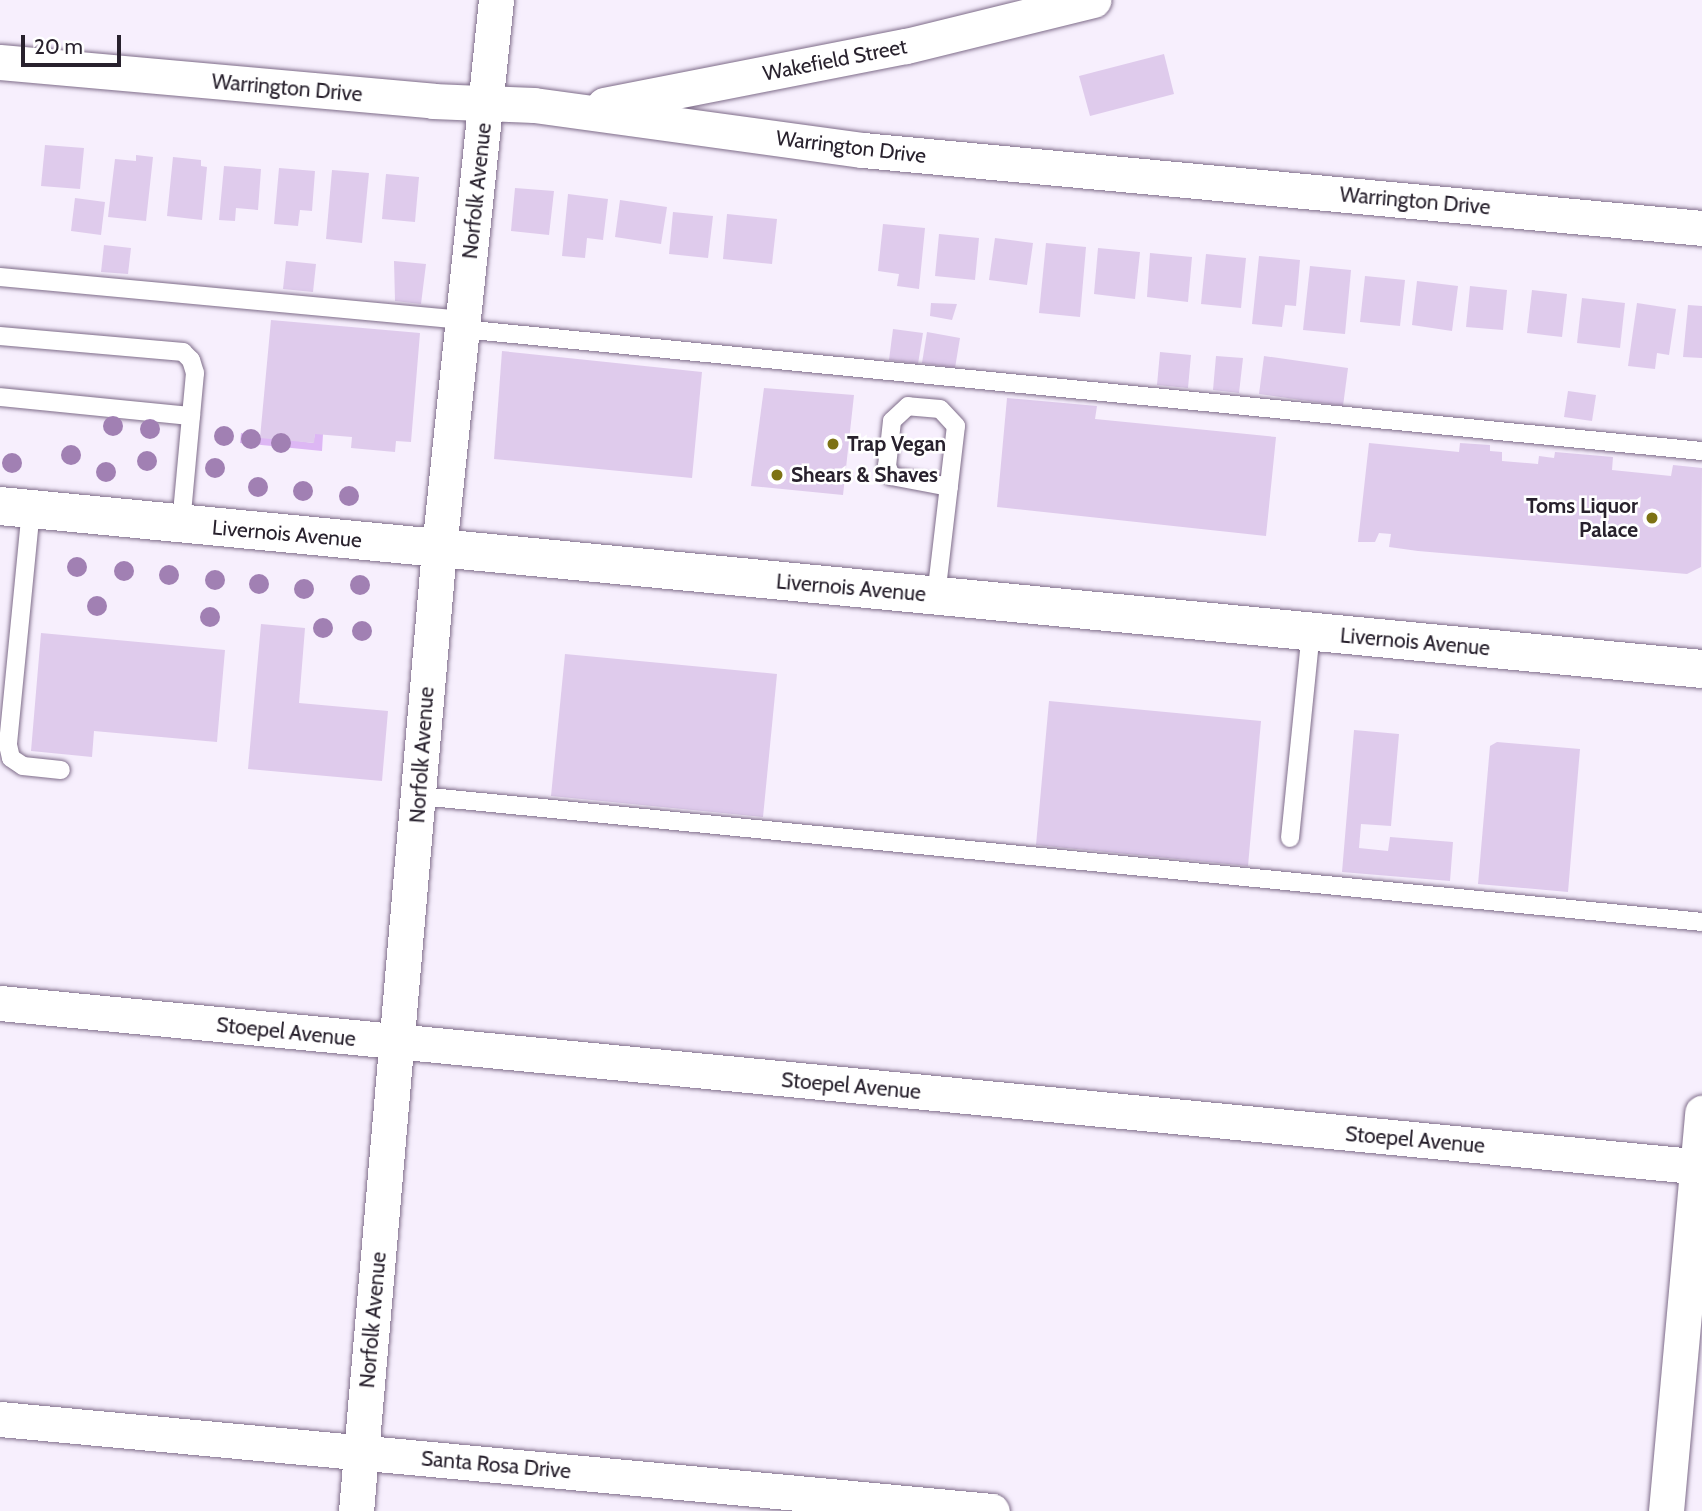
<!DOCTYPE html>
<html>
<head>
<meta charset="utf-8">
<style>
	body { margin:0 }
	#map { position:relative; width:1702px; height:1511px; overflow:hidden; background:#f7effd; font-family:Cabin,sans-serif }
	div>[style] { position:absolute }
	.green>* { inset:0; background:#ddb7f4 }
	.building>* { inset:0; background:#dfcbec }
	.roads { filter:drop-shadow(0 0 2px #7e6c89) drop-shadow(0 0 2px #7e6c89) }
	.service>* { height:18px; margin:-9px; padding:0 9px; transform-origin:9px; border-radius:9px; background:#fff }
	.minor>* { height:35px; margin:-17.5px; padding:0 17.5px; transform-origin:17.5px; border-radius:17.5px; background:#fff }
	.tertiary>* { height:38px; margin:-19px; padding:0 19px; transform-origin:19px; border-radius:19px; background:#fff }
	.trees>* { width:20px; height:20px; margin:-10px; border-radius:50%; background:#a180b3 }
	.dots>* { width:19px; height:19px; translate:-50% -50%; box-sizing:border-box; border:4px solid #fff; border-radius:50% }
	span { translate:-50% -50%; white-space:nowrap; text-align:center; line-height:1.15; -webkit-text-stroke:5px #fff; paint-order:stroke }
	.street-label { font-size:21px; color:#28212d }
	.poi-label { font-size:21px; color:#28212d; font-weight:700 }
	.left { translate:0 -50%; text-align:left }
	.right { translate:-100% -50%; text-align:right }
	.scale { position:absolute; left:21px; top:35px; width:100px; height:32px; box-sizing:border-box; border:4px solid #28212d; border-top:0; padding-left:9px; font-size:21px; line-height:24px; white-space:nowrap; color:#28212d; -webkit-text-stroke:5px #fff; paint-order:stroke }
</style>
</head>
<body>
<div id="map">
	<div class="green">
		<i style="clip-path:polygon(241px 433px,313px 443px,315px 434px,323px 434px,322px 451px,240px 443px)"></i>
	</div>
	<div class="building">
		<i style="clip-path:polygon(1164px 54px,1174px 94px,1090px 116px,1079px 76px)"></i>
		<i style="clip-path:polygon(45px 145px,84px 148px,80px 189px,41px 186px)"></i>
		<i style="clip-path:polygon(136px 155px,153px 157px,146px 221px,108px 217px,115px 159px,136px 161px)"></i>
		<i style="clip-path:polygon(173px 157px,201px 160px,201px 166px,207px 167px,202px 220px,167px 216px)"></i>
		<i style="clip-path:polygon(224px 166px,261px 169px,258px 210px,236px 208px,235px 221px,219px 220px)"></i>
		<i style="clip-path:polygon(279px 168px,315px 171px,312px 211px,300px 210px,298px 226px,274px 224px)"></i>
		<i style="clip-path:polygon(332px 170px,369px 173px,362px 243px,326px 239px)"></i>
		<i style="clip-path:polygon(386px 174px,419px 177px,415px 222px,382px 219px)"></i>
		<i style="clip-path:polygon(515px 188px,554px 191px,549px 235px,511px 231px)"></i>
		<i style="clip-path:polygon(568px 194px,608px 199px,603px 240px,587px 238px,585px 258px,562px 256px)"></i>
		<i style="clip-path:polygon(75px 198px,105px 202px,101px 235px,71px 231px)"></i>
		<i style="clip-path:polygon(620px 200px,667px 207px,661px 244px,615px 237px)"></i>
		<i style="clip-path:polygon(673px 212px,713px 216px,708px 258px,669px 254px)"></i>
		<i style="clip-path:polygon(727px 214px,777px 219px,772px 264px,723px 259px)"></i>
		<i style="clip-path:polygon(883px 224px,925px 228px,919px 289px,897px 286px,899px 274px,878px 271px)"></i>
		<i style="clip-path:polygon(939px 234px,979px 238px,975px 280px,935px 276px)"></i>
		<i style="clip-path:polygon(995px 238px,1033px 243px,1027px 285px,989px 280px)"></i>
		<i style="clip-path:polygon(1046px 243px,1086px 247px,1080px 317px,1039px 313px)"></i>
		<i style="clip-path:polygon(104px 245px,131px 248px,128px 274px,101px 272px)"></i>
		<i style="clip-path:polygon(1098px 248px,1140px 252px,1135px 299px,1094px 294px)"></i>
		<i style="clip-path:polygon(1150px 253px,1192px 257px,1188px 302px,1147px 297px)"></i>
		<i style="clip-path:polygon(1206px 254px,1246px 258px,1241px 308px,1201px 304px)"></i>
		<i style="clip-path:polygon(1259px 256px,1300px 260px,1296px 306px,1285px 305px,1282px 327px,1252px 324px)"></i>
		<i style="clip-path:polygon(286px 261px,316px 264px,313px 292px,283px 289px)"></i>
		<i style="clip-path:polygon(394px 261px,426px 264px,421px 304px,395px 301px)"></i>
		<i style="clip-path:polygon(1310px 266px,1351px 270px,1345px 334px,1303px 330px)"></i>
		<i style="clip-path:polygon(1365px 276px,1405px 280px,1400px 326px,1360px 322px)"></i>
		<i style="clip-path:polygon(1417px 281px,1458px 286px,1452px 331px,1412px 325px)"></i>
		<i style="clip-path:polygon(1470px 286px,1507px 290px,1503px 330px,1466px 327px)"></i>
		<i style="clip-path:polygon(1532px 290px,1567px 294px,1562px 337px,1527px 333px)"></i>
		<i style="clip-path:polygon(1582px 298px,1625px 303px,1620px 348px,1577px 343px)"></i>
		<i style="clip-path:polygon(931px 303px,957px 304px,952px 320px,930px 316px)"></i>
		<i style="clip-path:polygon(1637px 303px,1676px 309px,1669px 355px,1657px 353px,1655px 369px,1628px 366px)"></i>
		<i style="clip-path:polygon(1688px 305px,1702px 306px,1702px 358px,1683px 357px)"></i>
		<i style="clip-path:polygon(271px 320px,420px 333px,411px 442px,396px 441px,395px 452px,351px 448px,352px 437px,315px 434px,314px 443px,260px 438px)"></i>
		<i style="clip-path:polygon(893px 329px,923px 333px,918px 364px,889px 360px)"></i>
		<i style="clip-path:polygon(927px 332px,960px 338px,955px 368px,922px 363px)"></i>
		<i style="clip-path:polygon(502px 351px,702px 372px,692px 478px,494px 459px)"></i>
		<i style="clip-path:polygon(1160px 352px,1191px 355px,1188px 388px,1157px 385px)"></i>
		<i style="clip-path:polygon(1216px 356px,1243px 358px,1239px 393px,1213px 390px)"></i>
		<i style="clip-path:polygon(1264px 356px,1348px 368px,1343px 406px,1259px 394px)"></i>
		<i style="clip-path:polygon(764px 388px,854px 395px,843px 495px,751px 486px)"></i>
		<i style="clip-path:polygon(1568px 391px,1596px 395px,1592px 421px,1564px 417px)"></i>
		<i style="clip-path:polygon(1007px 398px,1097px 406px,1095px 419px,1276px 437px,1266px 536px,997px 507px)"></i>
		<i style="clip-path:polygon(1369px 443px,1459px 452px,1460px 443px,1490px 445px,1490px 451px,1502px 452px,1502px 461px,1538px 464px,1539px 456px,1554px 458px,1555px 452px,1613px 457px,1612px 470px,1671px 476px,1673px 465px,1702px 468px,1701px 567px,1687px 574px,1418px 551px,1389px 547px,1391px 534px,1379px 533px,1375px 542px,1358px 542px)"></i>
		<i style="clip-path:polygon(261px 624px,305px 628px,299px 703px,388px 711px,382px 781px,248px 769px)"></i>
		<i style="clip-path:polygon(41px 633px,225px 650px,217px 742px,94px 731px,92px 757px,31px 751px)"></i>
		<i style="clip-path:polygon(565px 654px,777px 674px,763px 817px,551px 796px)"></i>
		<i style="clip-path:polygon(1049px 701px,1261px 721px,1248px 866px,1036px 845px)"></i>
		<i style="clip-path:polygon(1354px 730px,1399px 734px,1391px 826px,1361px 824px,1359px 848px,1388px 851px,1390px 837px,1453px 842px,1450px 881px,1342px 872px)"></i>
		<i style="clip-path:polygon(1497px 742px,1580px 749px,1568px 892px,1478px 884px,1490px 746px)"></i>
	</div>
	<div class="roads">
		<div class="service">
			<i style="left:0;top:277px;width:465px;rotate:5.3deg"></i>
			<i style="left:462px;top:329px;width:1246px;rotate:5.62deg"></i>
			<i style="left:0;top:336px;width:184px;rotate:5deg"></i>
			<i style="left:183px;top:352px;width:11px;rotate:45deg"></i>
			<i style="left:191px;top:360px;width:14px;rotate:73deg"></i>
			<i style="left:195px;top:373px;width:152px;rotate:95.3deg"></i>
			<i style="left:0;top:397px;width:192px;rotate:5.7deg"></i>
			<i style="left:31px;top:509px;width:237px;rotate:95.6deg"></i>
			<i style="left:8px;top:745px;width:13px;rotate:77deg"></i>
			<i style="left:11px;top:758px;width:14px;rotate:34deg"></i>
			<i style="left:23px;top:766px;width:38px;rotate:6deg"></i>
			<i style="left:936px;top:596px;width:171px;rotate:-83.3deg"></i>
			<i style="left:956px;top:426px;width:23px;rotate:-133deg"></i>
			<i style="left:940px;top:409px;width:32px;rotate:-175deg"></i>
			<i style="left:908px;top:406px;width:22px;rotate:137deg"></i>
			<i style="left:892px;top:421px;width:45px;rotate:96.3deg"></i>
			<i style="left:887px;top:466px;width:11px;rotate:68deg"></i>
			<i style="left:891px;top:476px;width:59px;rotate:10.7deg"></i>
			<i style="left:420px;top:796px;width:1288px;rotate:5.61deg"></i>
			<i style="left:1290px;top:838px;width:207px;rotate:-84.2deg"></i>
		</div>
		<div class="minor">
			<i style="left:0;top:62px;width:435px;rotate:5.1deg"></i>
			<i style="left:433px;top:101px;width:101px;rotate:2.3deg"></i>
			<i style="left:534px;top:105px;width:332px;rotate:7.8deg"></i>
			<i style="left:863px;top:150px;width:843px;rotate:5.31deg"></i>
			<i style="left:604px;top:105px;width:308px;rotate:-11.1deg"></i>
			<i style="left:906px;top:46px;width:193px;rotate:-13.8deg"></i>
			<i style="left:0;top:1003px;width:1710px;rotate:5.5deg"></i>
			<i style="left:0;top:1419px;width:996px;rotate:5.3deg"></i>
			<i style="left:356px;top:1511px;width:966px;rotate:-85.07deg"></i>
			<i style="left:439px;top:549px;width:552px;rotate:-84.07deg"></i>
			<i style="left:1666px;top:1511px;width:400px;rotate:-84.8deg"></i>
		</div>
		<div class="tertiary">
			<i style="left:0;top:506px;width:1710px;rotate:5.47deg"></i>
		</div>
	</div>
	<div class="trees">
		<i style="left:113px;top:426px"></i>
		<i style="left:150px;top:429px"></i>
		<i style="left:224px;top:436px"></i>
		<i style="left:251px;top:439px"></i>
		<i style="left:281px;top:443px"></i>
		<i style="left:71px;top:455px"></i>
		<i style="left:147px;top:461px"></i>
		<i style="left:12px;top:463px"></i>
		<i style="left:215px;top:468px"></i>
		<i style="left:106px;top:472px"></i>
		<i style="left:258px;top:487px"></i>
		<i style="left:303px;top:491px"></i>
		<i style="left:349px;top:496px"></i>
		<i style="left:77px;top:567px"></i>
		<i style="left:124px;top:571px"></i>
		<i style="left:169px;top:575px"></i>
		<i style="left:215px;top:580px"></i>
		<i style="left:259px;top:584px"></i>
		<i style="left:360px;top:585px"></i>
		<i style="left:304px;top:589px"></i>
		<i style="left:97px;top:606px"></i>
		<i style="left:210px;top:617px"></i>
		<i style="left:323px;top:628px"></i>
		<i style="left:362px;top:631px"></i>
	</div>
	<div class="dots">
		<i style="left:833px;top:444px;background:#7d7214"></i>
		<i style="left:777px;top:475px;background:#7d7214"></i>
		<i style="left:1652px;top:518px;background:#7d7214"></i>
	</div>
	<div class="street-label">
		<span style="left:835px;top:60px;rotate:-11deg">Wakefield Street</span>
		<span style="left:287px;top:88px;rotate:5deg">Warrington Drive</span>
		<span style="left:851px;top:147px;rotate:7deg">Warrington Drive</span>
		<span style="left:477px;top:191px;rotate:-84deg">Norfolk Avenue</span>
		<span style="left:1415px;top:201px;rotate:5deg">Warrington Drive</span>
		<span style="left:287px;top:534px;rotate:5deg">Livernois Avenue</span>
		<span style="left:851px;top:588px;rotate:5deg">Livernois Avenue</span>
		<span style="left:1415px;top:642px;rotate:5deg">Livernois Avenue</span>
		<span style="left:422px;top:755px;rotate:-86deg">Norfolk Avenue</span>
		<span style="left:286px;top:1032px;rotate:6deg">Stoepel Avenue</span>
		<span style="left:851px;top:1086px;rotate:5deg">Stoepel Avenue</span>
		<span style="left:1415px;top:1140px;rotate:5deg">Stoepel Avenue</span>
		<span style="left:373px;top:1320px;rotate:-85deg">Norfolk Avenue</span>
		<span style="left:496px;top:1465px;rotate:5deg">Santa Rosa Drive</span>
	</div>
	<div class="poi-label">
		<span class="left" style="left:847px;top:444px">Trap Vegan</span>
		<span class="left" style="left:791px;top:475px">Shears &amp; Shaves</span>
		<span class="right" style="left:1638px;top:518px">Toms Liquor<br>Palace</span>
	</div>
	<div class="scale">20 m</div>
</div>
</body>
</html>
